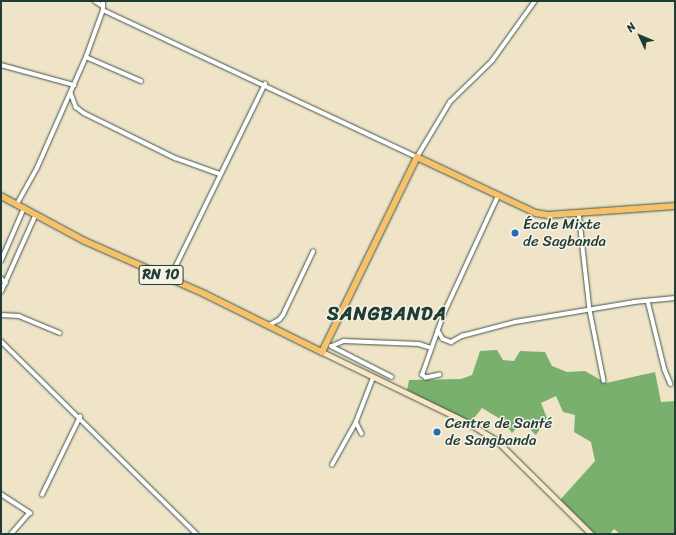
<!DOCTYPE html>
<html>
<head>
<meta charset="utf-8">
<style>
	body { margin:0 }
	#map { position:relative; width:676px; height:535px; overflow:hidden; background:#efe4c7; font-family:Sriracha,sans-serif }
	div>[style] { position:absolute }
	.forest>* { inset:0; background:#7ab06d }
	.roads { filter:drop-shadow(0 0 1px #3e564a) drop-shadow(0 0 1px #3e564a) }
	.street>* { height:3.5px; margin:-1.75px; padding:0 1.75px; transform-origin:1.75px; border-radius:1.75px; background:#fff }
	.secondary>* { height:5px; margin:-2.5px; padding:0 2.5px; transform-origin:2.5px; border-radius:2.5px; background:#fbe6c4 }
	.primary>* { height:5.5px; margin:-2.75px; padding:0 2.75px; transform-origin:2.75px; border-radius:2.75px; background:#f5c16b }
	.dots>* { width:11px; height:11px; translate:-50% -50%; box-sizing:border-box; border:2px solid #f7f3e8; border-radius:50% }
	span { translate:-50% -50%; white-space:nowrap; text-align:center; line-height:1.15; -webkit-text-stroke:3px #f7f3e8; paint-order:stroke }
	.shield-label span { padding:1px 3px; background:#f7f3e8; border:1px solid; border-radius:3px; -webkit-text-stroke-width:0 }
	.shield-label { font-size:14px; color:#1f3d34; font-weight:700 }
	.poi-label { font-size:15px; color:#1f3d34 }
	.left { translate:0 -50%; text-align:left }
	.district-label { font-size:19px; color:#1f3d34; font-weight:700; letter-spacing:1px }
	.frame { position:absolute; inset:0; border:2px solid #1f3d34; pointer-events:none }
	.north { position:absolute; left:620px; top:16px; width:40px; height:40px; -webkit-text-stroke:3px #f7f3e8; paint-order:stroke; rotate:314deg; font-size:11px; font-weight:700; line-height:16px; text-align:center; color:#1f3d34 }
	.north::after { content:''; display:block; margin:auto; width:14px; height:18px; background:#1f3d34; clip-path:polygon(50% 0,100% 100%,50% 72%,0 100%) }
</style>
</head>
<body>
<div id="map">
	<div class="forest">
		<i style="clip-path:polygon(497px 350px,503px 360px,514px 361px,520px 351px,545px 352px,552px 366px,567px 372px,585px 371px,606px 383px,655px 372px,661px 402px,675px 401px,675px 534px,620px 534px,614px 529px,610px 534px,595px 534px,560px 500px,595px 461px,591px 442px,574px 432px,575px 415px,563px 412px,556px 396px,541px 403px,547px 418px,536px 435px,522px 422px,512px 433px,502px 420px,482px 408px,470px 423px,407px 390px,409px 380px,461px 379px,472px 375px,480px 351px)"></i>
	</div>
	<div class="roads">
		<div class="street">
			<i style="left:95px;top:1px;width:7px;rotate:34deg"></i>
			<i style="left:103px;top:10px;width:347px;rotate:25.1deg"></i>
			<i style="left:417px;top:157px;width:64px;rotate:-59deg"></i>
			<i style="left:450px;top:102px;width:59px;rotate:-44.3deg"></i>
			<i style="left:492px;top:61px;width:74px;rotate:-54.4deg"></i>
			<i style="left:86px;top:57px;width:60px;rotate:23.6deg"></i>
			<i style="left:1px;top:65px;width:76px;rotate:15.3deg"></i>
			<i style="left:71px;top:93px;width:15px;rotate:70deg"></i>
			<i style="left:76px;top:107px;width:10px;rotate:37deg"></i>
			<i style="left:84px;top:113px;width:102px;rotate:26.3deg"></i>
			<i style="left:175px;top:158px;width:48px;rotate:19.6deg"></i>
			<i style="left:17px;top:204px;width:41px;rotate:-60.9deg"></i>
			<i style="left:37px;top:168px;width:121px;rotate:-66.2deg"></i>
			<i style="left:86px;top:57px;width:50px;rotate:-70.1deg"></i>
			<i style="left:103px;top:10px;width:9px;rotate:-90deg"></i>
			<i style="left:579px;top:212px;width:99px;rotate:83.6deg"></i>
			<i style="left:590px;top:310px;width:72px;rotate:78.8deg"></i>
			<i style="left:1px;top:261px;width:58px;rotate:-66.5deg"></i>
			<i style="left:1px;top:278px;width:7px;rotate:45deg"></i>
			<i style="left:170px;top:278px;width:216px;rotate:-63.9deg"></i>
			<i style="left:1px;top:292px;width:85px;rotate:-65.8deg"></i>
			<i style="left:648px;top:301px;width:71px;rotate:76.2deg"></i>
			<i style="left:665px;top:370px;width:15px;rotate:67deg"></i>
			<i style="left:1px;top:315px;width:18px;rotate:3deg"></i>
			<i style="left:19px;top:316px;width:44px;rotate:22.5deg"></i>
			<i style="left:269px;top:325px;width:11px;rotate:-27deg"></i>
			<i style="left:279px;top:320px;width:6px;rotate:-51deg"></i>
			<i style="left:283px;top:315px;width:70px;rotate:-64.5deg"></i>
			<i style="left:438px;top:330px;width:10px;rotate:61deg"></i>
			<i style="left:443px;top:339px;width:9px;rotate:21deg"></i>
			<i style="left:451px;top:342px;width:13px;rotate:-29deg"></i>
			<i style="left:462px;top:336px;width:55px;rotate:-14.8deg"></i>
			<i style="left:515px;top:322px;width:121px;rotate:-9.5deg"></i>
			<i style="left:634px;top:302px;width:41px;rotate:-5.6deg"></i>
			<i style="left:1px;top:341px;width:275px;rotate:44.6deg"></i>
			<i style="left:331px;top:346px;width:68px;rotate:26.9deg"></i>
			<i style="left:332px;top:346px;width:13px;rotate:-23deg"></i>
			<i style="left:344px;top:341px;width:75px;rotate:2.3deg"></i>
			<i style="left:419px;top:344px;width:13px;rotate:18deg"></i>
			<i style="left:440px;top:375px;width:14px;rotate:168deg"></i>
			<i style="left:426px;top:378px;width:5px;rotate:-143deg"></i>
			<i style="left:422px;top:375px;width:66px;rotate:-70.5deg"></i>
			<i style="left:444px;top:313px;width:129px;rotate:-65.2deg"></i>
			<i style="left:356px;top:422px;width:13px;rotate:63deg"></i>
			<i style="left:332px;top:465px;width:49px;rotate:-60.8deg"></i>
			<i style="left:356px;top:422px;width:47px;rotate:-68.9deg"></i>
			<i style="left:1px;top:494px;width:35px;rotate:33deg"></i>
			<i style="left:30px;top:513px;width:28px;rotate:131deg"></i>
			<i style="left:42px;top:495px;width:87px;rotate:-64deg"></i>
		</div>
		<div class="secondary">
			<i style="left:322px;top:352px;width:165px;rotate:25.9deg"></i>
			<i style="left:470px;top:424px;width:31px;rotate:32deg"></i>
			<i style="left:496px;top:440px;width:134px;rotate:44.7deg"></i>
		</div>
		<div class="primary">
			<i style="left:1px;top:196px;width:95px;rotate:28.2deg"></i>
			<i style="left:85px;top:241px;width:131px;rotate:23.8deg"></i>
			<i style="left:205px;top:294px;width:131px;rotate:26.4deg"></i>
			<i style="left:322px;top:352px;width:217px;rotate:-64deg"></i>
			<i style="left:417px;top:157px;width:132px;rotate:25.2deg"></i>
			<i style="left:536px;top:213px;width:12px;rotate:9deg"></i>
			<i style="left:548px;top:215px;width:127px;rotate:-4.1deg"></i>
		</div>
	</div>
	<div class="dots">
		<i style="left:515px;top:233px;background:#1f6fb2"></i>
		<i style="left:437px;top:432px;background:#1f6fb2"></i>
	</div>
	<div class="shield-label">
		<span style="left:161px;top:275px">RN 10</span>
	</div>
	<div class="poi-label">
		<span class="left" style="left:523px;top:233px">École Mixte<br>de Sagbanda</span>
		<span class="left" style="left:445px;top:432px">Centre de Santé<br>de Sangbanda</span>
	</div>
	<div class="district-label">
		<span style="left:387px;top:314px">SANGBANDA</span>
	</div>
	<div class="frame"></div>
	<div class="north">N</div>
</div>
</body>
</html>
